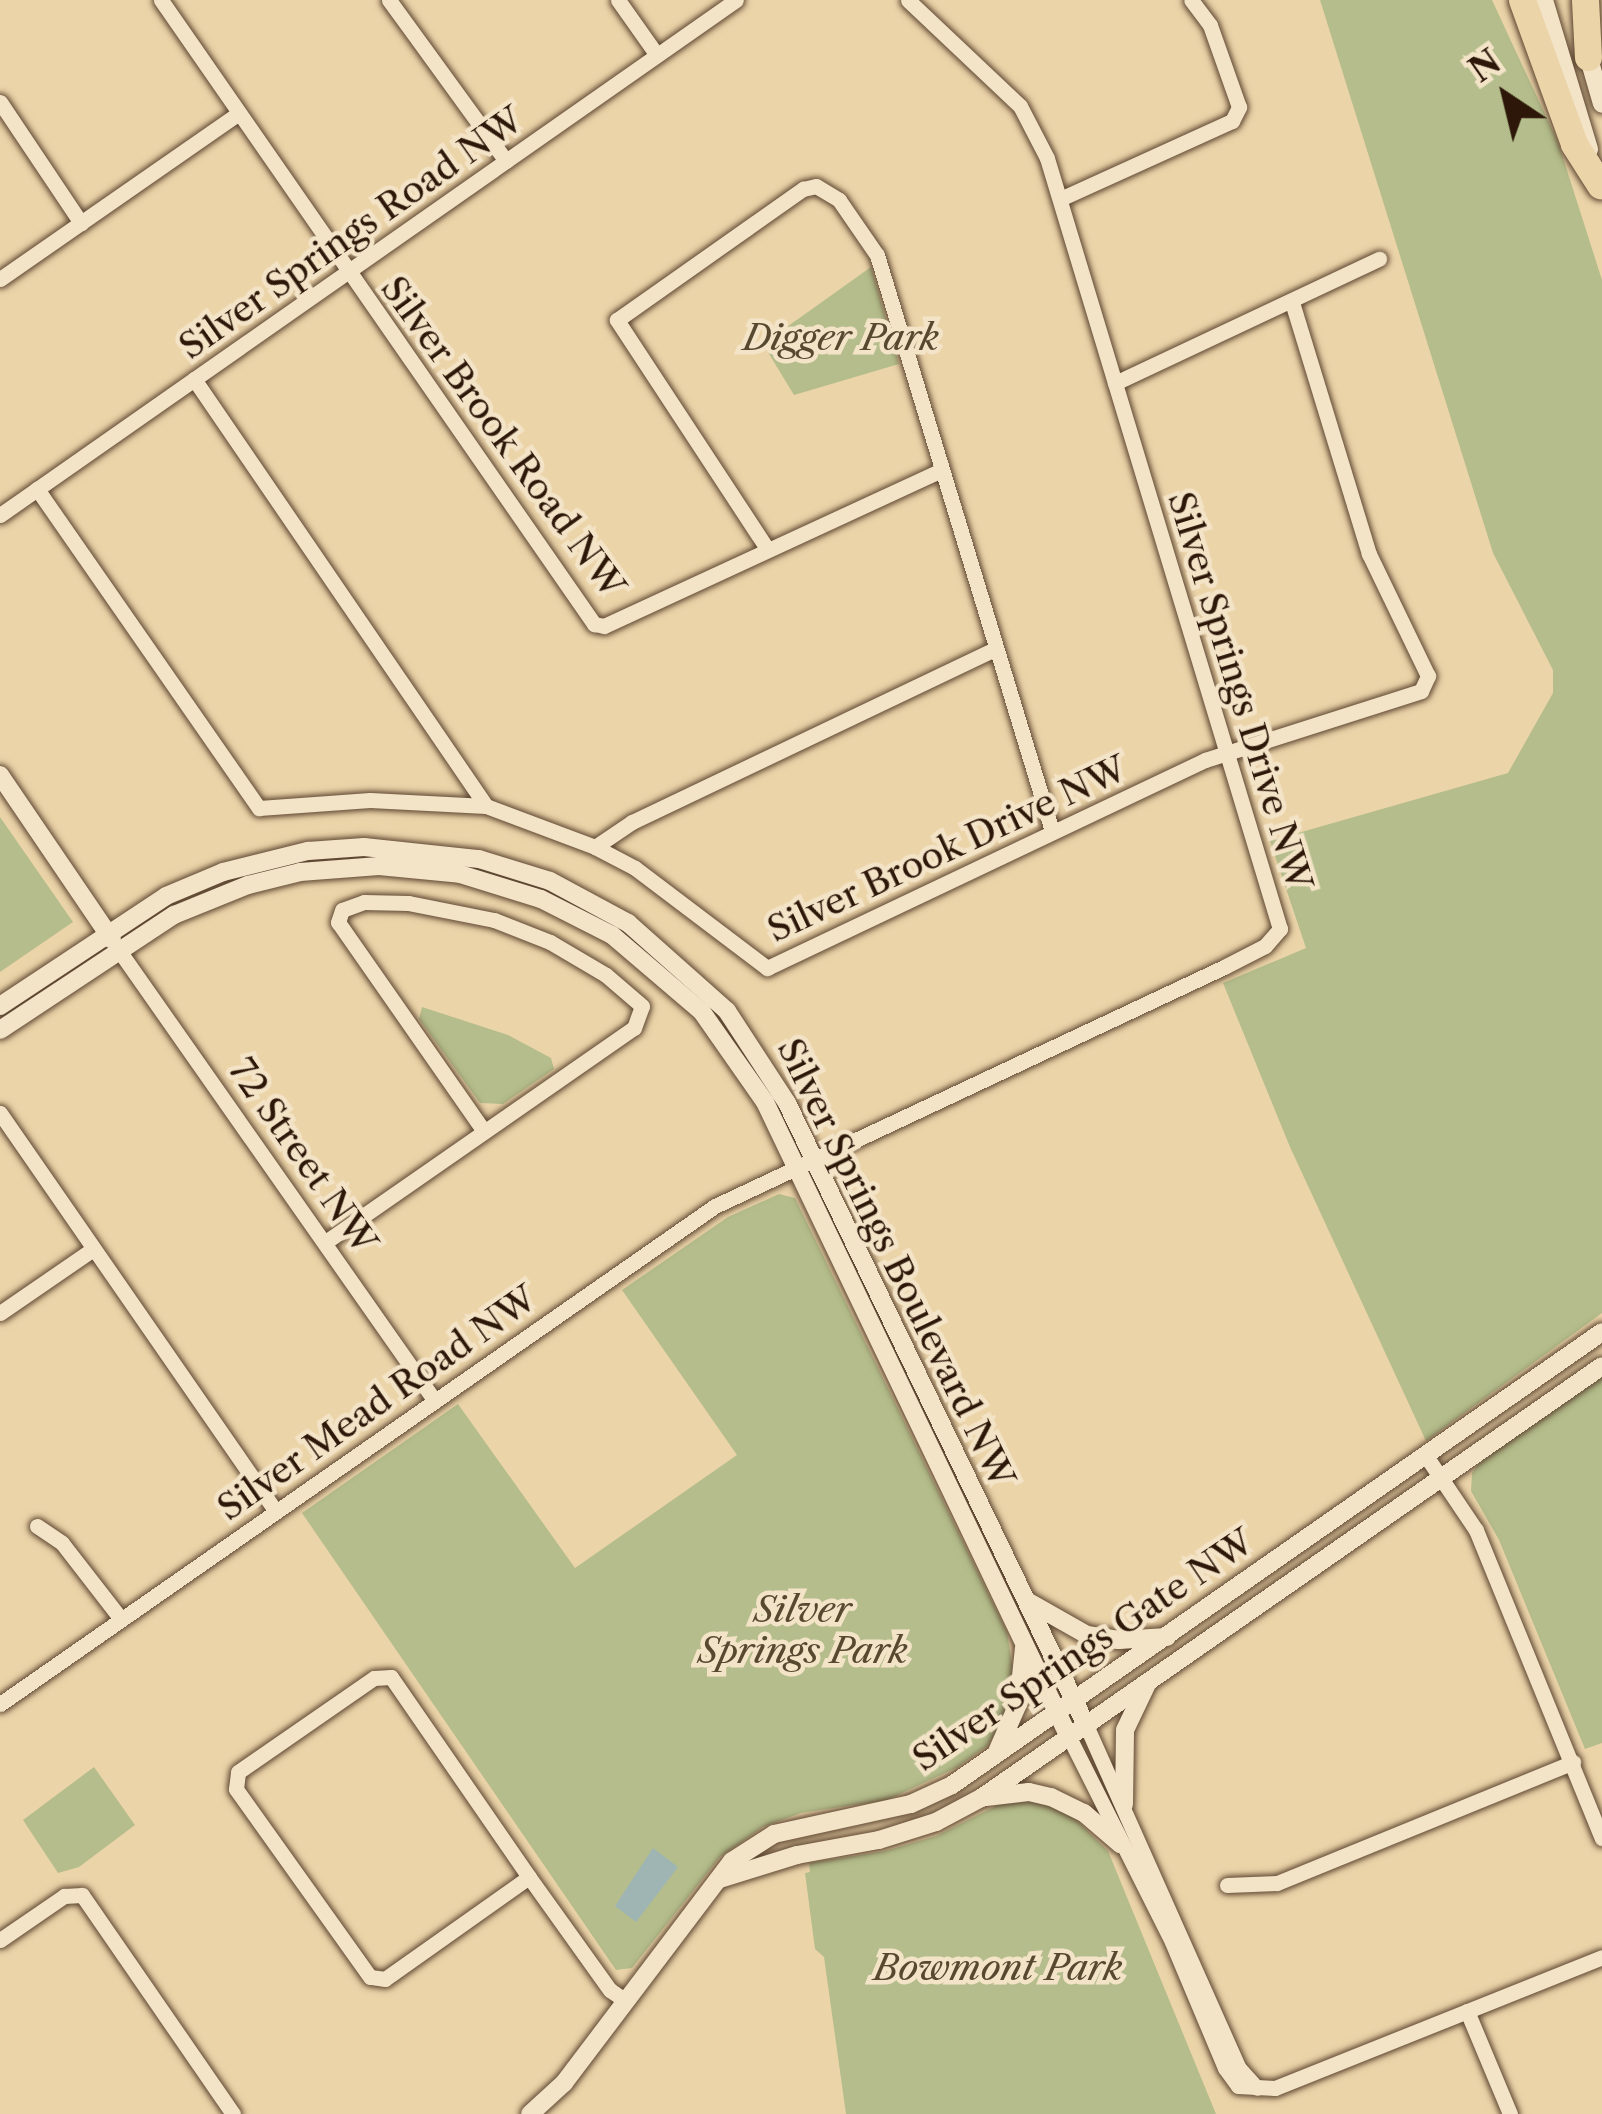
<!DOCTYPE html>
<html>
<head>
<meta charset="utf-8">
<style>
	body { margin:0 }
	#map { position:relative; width:1602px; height:2114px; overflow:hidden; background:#ecd4a9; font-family:"Libre Caslon Text",serif }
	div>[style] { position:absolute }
	.green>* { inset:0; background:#b4bd8b }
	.water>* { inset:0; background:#9eb5b4 }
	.roads { filter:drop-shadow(0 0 3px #5d4631) drop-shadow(0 0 3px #5d4631) }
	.minor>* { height:15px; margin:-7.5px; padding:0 7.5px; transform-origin:7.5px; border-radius:7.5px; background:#f3e3c7 }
	.tertiary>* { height:18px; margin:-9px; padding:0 9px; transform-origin:9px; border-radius:9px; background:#f3e3c7 }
	.motorway>* { height:27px; margin:-13.5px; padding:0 13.5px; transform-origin:13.5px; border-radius:13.5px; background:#ecd4a9 }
	span { translate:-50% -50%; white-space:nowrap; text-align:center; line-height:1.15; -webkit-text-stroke:9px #f3e3c7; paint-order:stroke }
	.street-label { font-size:36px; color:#2d1709 }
	.park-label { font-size:36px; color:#564930; font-style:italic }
	.north { position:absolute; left:1446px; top:36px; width:120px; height:120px; -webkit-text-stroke:9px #f3e3c7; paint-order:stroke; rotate:325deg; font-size:33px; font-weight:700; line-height:48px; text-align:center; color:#2d1709 }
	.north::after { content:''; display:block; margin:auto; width:42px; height:54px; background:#2d1709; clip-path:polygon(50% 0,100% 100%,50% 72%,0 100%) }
</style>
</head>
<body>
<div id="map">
	<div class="green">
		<i style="clip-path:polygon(1320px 0,1492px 0,1558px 142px,1602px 280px,1602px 1313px,1426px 1441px,1290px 1147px,1223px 983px,1306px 948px,1270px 841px,1508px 773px,1553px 693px,1553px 670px,1493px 553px)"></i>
		<i style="clip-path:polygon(871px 267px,899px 364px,794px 395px,763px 344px)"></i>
		<i style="clip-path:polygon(0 817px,73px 922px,0 972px)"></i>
		<i style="clip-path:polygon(422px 1007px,508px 1035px,551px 1058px,554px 1069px,503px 1104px,480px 1103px,419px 1019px)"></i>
		<i style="clip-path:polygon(779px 1194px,795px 1198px,1007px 1632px,1015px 1683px,1005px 1719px,987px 1746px,956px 1768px,887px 1800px,801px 1813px,763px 1827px,720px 1857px,632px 1968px,616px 1970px,302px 1513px,458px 1404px,575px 1568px,737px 1455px,622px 1290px,728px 1217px)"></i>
		<i style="clip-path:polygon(1602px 1376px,1602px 1743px,1585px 1749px,1499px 1540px,1471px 1491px,1472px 1473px,1480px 1462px)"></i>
		<i style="clip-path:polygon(94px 1767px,135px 1825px,79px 1867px,58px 1873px,23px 1820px)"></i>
		<i style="clip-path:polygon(1031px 1800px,1069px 1813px,1108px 1851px,1216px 2114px,846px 2114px,824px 1957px,815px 1949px,805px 1873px,810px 1872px,809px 1863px,885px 1851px,936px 1836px,1002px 1803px)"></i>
	</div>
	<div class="water">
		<i style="clip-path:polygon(653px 1848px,678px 1867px,636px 1922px,615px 1906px)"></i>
	</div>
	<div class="roads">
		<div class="minor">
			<i style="left:161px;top:0;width:760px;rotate:55.24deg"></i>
			<i style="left:594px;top:624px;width:10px;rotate:11deg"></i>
			<i style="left:604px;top:626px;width:371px;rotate:-24.8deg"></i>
			<i style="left:389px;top:0;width:199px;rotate:54deg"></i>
			<i style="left:618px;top:0;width:67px;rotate:54.7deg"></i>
			<i style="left:0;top:102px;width:146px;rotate:56.2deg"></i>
			<i style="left:1060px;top:199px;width:189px;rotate:-24.4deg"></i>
			<i style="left:1232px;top:121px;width:16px;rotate:-63deg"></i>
			<i style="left:1239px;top:107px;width:87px;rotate:-109.5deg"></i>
			<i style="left:1210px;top:25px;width:31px;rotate:-127deg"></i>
			<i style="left:0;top:279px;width:289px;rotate:-34.8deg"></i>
			<i style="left:194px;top:379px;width:517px;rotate:55.63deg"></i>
			<i style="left:1115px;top:383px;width:292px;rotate:-25.2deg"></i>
			<i style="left:37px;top:489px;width:389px;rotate:55.2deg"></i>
			<i style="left:259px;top:808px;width:111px;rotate:-4.1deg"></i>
			<i style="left:370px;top:800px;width:116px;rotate:3deg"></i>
			<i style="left:486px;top:806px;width:116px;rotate:20.6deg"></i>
			<i style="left:595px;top:847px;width:45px;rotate:27.7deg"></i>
			<i style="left:635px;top:868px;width:166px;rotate:37.1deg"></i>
			<i style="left:767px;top:968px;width:485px;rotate:-25.4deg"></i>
			<i style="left:1205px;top:760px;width:227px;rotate:-17.7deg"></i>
			<i style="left:1421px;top:691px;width:17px;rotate:-65deg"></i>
			<i style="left:1428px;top:676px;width:136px;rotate:-115.8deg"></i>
			<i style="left:1369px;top:554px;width:264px;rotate:-107deg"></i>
			<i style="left:0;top:515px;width:898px;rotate:-34.98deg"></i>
			<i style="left:766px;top:547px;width:272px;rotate:-123.3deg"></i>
			<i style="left:617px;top:320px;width:228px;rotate:-35.2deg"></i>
			<i style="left:803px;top:189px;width:13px;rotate:-13deg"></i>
			<i style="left:816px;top:186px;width:27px;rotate:31deg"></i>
			<i style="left:839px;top:200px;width:67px;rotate:55.4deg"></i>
			<i style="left:877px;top:255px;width:602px;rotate:73.1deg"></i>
			<i style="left:595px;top:847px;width:45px;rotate:-34deg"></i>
			<i style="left:632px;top:822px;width:402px;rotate:-25.5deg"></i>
			<i style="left:118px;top:949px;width:552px;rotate:54.96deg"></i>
			<i style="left:0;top:1113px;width:484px;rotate:55.3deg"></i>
			<i style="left:327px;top:1241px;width:374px;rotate:-34.8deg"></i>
			<i style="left:634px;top:1028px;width:23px;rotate:-70deg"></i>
			<i style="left:642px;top:1006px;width:48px;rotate:-139.3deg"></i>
			<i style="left:606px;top:975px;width:65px;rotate:-149.5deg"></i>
			<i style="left:550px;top:942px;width:60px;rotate:-158.6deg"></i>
			<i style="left:494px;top:920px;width:88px;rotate:-168.8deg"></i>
			<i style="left:408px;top:903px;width:44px;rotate:-178.7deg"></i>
			<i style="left:364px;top:902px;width:23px;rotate:160deg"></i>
			<i style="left:342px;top:910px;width:13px;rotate:108deg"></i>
			<i style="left:338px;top:922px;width:255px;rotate:55.1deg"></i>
			<i style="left:0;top:1313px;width:113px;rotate:-34.5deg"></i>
			<i style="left:1426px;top:1456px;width:89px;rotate:56deg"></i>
			<i style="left:1476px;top:1530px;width:333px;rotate:67.8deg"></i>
			<i style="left:37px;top:1526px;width:30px;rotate:34deg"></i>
			<i style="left:62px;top:1543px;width:96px;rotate:52.2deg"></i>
			<i style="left:391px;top:1677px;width:243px;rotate:55.4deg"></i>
			<i style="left:529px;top:1877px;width:176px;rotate:144.7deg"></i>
			<i style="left:385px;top:1979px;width:15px;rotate:-172deg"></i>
			<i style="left:370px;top:1977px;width:231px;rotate:-125.5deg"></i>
			<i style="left:236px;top:1789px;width:17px;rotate:-83deg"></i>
			<i style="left:238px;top:1772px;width:165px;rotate:-34.7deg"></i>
			<i style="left:374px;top:1678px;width:17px;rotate:-3deg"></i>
			<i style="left:0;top:1704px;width:871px;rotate:-34.86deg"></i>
			<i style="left:715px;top:1206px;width:562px;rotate:-25.15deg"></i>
			<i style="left:1224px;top:967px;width:46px;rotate:-27.1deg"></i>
			<i style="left:1265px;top:946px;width:23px;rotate:-49deg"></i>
			<i style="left:1280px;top:929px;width:805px;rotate:-106.82deg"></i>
			<i style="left:1047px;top:158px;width:59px;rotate:-117.4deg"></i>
			<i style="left:1020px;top:106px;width:154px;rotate:-136.6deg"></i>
			<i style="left:1086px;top:1725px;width:374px;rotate:66deg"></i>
			<i style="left:1238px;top:2067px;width:28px;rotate:48deg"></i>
			<i style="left:1069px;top:1737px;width:229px;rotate:63.3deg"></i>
			<i style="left:1172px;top:1942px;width:137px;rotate:67.2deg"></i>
			<i style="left:1225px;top:2068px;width:22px;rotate:54deg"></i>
			<i style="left:1238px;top:2086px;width:37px;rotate:3deg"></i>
			<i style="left:1275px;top:2088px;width:352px;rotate:-21.8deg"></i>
			<i style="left:529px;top:1877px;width:139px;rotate:54.4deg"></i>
			<i style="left:610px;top:1990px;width:16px;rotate:35deg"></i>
			<i style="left:1227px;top:1885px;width:50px;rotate:-2.3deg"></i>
			<i style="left:1277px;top:1883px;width:320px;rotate:-22.2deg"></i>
			<i style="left:0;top:1940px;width:78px;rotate:-34.5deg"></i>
			<i style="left:64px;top:1896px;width:18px;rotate:-3deg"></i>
			<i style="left:82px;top:1895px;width:266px;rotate:55.4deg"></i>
			<i style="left:1467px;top:2011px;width:112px;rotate:67.3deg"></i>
		</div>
		<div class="tertiary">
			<i style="left:1544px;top:0;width:156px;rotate:73.2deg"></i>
			<i style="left:1585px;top:45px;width:61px;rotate:73.9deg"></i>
			<i style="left:0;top:775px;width:199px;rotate:55.8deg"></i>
			<i style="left:0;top:1006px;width:199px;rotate:-33.5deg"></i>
			<i style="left:166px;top:896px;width:62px;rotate:-22.8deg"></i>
			<i style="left:223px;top:872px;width:88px;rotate:-13.9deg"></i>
			<i style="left:308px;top:851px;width:56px;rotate:-4.1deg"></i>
			<i style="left:364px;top:847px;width:116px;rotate:6deg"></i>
			<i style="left:479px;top:859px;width:74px;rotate:17.2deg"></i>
			<i style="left:550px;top:881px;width:89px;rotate:28.3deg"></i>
			<i style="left:628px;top:923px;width:132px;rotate:41.6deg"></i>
			<i style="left:727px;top:1011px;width:110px;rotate:56.9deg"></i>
			<i style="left:787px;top:1103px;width:690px;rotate:64.33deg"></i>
			<i style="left:0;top:1030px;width:209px;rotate:-33.5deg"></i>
			<i style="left:174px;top:915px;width:80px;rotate:-22.1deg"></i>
			<i style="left:248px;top:885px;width:54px;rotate:-14deg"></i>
			<i style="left:300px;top:872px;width:79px;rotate:-4.3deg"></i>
			<i style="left:379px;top:866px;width:81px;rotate:5.6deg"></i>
			<i style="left:460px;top:874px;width:85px;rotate:17.2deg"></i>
			<i style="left:541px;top:899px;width:80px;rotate:26.9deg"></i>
			<i style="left:612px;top:935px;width:118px;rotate:40.5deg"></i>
			<i style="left:702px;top:1012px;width:110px;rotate:55deg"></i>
			<i style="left:765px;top:1102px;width:704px;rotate:64.42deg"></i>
			<i style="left:1027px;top:1601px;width:69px;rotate:29.5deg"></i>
			<i style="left:1087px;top:1635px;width:32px;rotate:9deg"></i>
			<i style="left:1119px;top:1640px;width:48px;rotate:-3.6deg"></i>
			<i style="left:996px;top:1754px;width:55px;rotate:-66.3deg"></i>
			<i style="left:1018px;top:1704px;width:56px;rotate:-83.9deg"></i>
			<i style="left:986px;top:1797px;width:43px;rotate:-6.6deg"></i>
			<i style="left:1029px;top:1792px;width:23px;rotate:13deg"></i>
			<i style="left:1051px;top:1797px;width:37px;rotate:26deg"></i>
			<i style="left:1084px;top:1813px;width:48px;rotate:40.7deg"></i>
			<i style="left:1124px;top:1804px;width:74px;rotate:-89.2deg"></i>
			<i style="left:1125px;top:1730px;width:53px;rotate:-64.4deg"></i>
			<i style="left:720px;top:1879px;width:81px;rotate:-17.3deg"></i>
			<i style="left:797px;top:1855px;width:83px;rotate:-10.4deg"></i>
			<i style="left:879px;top:1840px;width:60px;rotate:-17.5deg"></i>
			<i style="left:936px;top:1822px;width:51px;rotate:-28.1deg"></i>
			<i style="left:981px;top:1798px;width:756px;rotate:-34.82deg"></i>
			<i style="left:530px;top:2114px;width:46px;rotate:-42.4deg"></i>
			<i style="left:564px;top:2083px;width:278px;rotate:-52.9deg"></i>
			<i style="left:732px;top:1861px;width:50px;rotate:-32.7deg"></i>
			<i style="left:774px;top:1834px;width:140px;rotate:-12.4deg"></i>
			<i style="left:911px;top:1804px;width:45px;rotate:-24.9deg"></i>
			<i style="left:952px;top:1785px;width:792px;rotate:-34.87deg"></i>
		</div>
		<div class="motorway">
			<i style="left:1522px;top:0;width:153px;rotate:70.1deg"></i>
			<i style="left:1574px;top:144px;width:49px;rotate:57.6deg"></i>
			<i style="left:1585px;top:0;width:57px;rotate:87deg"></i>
		</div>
	</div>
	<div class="street-label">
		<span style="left:351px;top:233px;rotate:-35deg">Silver Springs Road NW</span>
		<span style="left:503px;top:437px;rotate:54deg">Silver Brook Road NW</span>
		<span style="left:1240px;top:691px;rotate:73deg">Silver Springs Drive NW</span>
		<span style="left:947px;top:849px;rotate:-25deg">Silver Brook Drive NW</span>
		<span style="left:303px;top:1156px;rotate:55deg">72 Street NW</span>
		<span style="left:896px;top:1263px;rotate:64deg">Silver Springs Boulevard NW</span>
		<span style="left:377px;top:1403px;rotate:-35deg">Silver Mead Road NW</span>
		<span style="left:1083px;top:1650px;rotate:-34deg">Silver Springs Gate NW</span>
	</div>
	<div class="park-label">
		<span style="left:841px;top:338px">Digger Park</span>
		<span style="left:803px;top:1630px">Silver<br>Springs Park</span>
		<span style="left:998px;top:1968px">Bowmont Park</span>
	</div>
	<div class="north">N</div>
</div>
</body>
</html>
